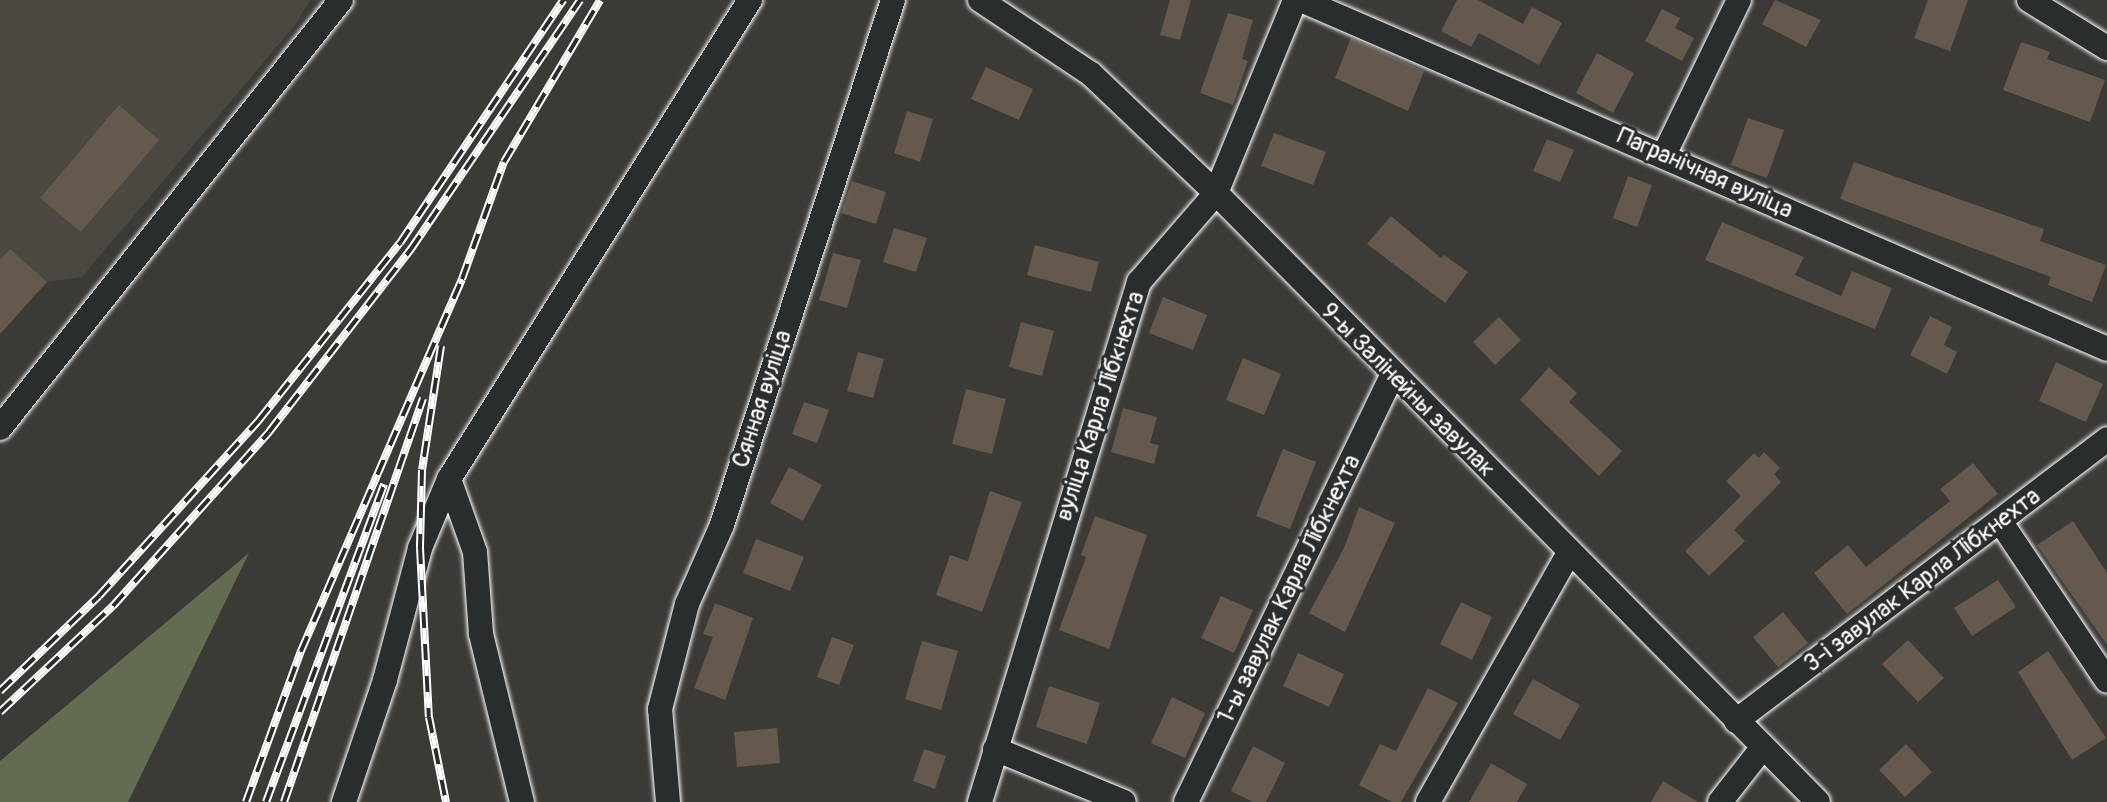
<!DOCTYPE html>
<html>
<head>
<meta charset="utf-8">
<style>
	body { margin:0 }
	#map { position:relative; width:2107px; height:802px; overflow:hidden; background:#3b3a37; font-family:Pangolin,sans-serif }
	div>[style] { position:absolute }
	.built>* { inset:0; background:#4b4741 }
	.green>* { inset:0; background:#636b51 }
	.building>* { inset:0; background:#64594c }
	.roads { filter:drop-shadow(0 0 2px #fff) drop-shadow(0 0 2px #fff) }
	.minor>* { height:24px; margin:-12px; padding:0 12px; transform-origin:12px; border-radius:12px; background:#2a2d2e }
	.rail>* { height:8px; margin-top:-4px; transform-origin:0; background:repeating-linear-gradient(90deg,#2a2d2e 0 16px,#fff 0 32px); box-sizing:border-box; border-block:2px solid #fff }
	span { translate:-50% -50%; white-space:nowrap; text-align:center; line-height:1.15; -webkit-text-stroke:6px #2a2d2e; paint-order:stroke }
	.street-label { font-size:24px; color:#fff }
</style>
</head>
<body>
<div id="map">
	<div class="built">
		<i style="clip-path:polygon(0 0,310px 0,295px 25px,82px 277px,47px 282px,0 334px)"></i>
	</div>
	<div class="green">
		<i style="clip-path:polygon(249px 553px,128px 802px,0 802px,0 761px)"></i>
	</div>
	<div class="building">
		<i style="clip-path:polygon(1170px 0,1191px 0,1180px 40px,1160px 35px)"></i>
		<i style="clip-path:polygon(1457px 0,1478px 0,1523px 24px,1532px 7px,1562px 23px,1539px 65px,1479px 33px,1471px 47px,1441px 31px)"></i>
		<i style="clip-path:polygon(1775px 0,1821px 20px,1806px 47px,1762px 24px)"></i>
		<i style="clip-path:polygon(1928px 0,1968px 0,1950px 51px,1914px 38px)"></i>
		<i style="clip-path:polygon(1662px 9px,1680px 18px,1675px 28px,1694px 38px,1682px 61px,1645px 41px)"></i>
		<i style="clip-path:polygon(1228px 13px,1253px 20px,1242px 59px,1248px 61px,1233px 105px,1200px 93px)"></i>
		<i style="clip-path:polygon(1351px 38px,1424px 71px,1408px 111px,1335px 78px)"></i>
		<i style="clip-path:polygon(2021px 42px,2050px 52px,2047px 59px,2105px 80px,2090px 122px,2003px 90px)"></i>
		<i style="clip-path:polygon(1597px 53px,1634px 73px,1613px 113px,1576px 93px)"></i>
		<i style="clip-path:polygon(986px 67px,1033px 89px,1019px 120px,971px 99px)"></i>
		<i style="clip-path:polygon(119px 105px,159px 140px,81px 232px,40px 198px)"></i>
		<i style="clip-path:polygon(907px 111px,933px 119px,920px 162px,894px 153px)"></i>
		<i style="clip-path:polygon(1748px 118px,1784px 130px,1767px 178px,1731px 165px)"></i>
		<i style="clip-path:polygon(1274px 133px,1326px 152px,1313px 185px,1261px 166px)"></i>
		<i style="clip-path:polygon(1547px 139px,1574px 150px,1560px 182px,1533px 171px)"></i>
		<i style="clip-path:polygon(1854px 162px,2044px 229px,2040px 241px,2106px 265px,2092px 302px,2048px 285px,2051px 277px,1840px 199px)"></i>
		<i style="clip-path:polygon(1628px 176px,1652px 185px,1637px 227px,1613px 218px)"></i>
		<i style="clip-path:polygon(852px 181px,886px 192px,876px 224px,841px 213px)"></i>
		<i style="clip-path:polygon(1391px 216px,1441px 258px,1444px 255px,1468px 272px,1445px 303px,1367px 244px)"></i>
		<i style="clip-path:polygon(1722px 222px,1804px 257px,1795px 275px,1841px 296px,1852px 271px,1892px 288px,1875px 329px,1705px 260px)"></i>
		<i style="clip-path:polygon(894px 228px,927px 238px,916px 272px,883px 262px)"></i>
		<i style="clip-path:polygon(1035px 245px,1099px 262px,1091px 292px,1027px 275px)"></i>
		<i style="clip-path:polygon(10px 249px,47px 282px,0 334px,0 260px)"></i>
		<i style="clip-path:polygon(833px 253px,861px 260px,847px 308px,819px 300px)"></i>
		<i style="clip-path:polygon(1163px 297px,1207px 315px,1193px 350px,1149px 333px)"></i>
		<i style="clip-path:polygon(1930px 316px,1952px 327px,1944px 345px,1957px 352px,1947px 374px,1910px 355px)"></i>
		<i style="clip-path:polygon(1499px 317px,1521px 340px,1495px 365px,1473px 342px)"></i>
		<i style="clip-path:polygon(1021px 322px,1054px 331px,1042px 376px,1009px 367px)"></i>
		<i style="clip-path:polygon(858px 352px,884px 359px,873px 398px,847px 391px)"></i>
		<i style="clip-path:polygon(1243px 358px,1281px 374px,1264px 415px,1226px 400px)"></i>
		<i style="clip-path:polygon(2056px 362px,2103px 384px,2086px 422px,2039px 401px)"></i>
		<i style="clip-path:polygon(1549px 367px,1577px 393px,1569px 402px,1622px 451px,1599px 476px,1520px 400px)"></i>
		<i style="clip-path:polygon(966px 389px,1006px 399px,992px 454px,952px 444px)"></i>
		<i style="clip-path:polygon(804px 402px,829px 410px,817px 443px,792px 434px)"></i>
		<i style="clip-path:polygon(1123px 408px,1157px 417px,1150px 443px,1159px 445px,1154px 464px,1111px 452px)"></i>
		<i style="clip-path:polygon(1283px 449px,1316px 462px,1290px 529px,1256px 516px)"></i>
		<i style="clip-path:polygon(1764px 452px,1780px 468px,1774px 474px,1781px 482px,1734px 530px,1745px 541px,1709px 576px,1685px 551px,1741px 496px,1726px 481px,1754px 453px,1759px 458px)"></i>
		<i style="clip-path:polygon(1973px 463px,1998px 494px,1847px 614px,1814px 573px,1848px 545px,1866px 567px,1950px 501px,1940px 489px)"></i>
		<i style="clip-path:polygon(789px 467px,822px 485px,803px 521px,770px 503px)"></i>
		<i style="clip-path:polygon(990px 491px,1022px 502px,982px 612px,936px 595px,950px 555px,968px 561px)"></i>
		<i style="clip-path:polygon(1359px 507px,1395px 523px,1345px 632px,1309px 613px,1344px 548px)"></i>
		<i style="clip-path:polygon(1095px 516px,1147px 535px,1109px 649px,1059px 630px,1086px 557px,1081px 555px)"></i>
		<i style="clip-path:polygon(2073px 521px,2107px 573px,2107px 645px,2037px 545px)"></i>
		<i style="clip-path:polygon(756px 539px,804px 557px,790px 591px,743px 573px)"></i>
		<i style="clip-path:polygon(1998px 580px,2016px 607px,1972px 636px,1954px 608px)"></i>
		<i style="clip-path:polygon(1221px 596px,1253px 610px,1234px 653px,1201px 638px)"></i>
		<i style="clip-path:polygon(1461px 602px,1492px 617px,1472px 660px,1440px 644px)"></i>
		<i style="clip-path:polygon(715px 603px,753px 618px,725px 700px,694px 688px,713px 637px,703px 634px)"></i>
		<i style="clip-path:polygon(1783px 612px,1808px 643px,1778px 667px,1753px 637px)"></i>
		<i style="clip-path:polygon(832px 637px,854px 645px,839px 685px,817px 677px)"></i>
		<i style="clip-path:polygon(1908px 640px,1944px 678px,1918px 702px,1882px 664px)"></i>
		<i style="clip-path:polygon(922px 641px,958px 651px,941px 710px,905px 699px)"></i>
		<i style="clip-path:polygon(2048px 651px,2106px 738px,2072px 760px,2018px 672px)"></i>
		<i style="clip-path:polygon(1298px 653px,1344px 674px,1329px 707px,1283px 686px)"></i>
		<i style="clip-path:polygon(1533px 679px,1580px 705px,1560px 740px,1513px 714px)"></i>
		<i style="clip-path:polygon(1049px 686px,1100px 703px,1087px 744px,1036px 727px)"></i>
		<i style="clip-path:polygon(1428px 688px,1458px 703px,1401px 802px,1392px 802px,1359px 785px,1380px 744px,1396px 751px)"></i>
		<i style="clip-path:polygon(1172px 697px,1205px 713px,1185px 758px,1151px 743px)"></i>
		<i style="clip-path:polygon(777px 728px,780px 763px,737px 767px,734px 732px)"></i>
		<i style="clip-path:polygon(1906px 744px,1932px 772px,1905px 797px,1879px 770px)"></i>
		<i style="clip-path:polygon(1253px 746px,1285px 763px,1266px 802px,1253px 802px,1231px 791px)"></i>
		<i style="clip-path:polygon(924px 749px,946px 756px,935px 789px,913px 781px)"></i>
		<i style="clip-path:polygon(1491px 763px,1527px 784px,1517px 802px,1469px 802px)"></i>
		<i style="clip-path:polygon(1663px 781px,1698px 802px,1651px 802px)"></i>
	</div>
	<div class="roads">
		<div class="minor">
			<i style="left:980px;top:0;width:133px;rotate:33.7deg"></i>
			<i style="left:1091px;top:74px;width:173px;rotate:43.6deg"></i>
			<i style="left:1216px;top:193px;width:856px;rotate:45.33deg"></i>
			<i style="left:1301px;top:0;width:878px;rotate:23.41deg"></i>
			<i style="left:2029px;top:0;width:92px;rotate:31.6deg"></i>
			<i style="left:1664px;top:155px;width:172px;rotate:-64.2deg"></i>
			<i style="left:0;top:428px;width:547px;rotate:-51.45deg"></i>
			<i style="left:449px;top:479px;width:77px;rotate:70.4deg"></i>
			<i style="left:475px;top:552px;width:82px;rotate:85.8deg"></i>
			<i style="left:481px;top:634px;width:173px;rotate:76.3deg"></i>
			<i style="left:2000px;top:521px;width:192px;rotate:56.2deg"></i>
			<i style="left:1736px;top:721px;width:466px;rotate:-37.2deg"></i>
			<i style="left:995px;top:749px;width:139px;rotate:22.3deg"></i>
			<i style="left:344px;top:802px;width:129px;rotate:-71.4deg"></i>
			<i style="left:385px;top:680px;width:137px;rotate:-75.1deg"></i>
			<i style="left:420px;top:548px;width:75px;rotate:-67.2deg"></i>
			<i style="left:449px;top:479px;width:566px;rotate:-57.86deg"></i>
			<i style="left:668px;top:802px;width:93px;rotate:-94.9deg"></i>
			<i style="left:660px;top:709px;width:108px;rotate:-75.6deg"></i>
			<i style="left:687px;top:604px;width:86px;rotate:-66.1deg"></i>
			<i style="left:722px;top:525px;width:552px;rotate:-71.96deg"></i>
			<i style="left:980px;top:802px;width:544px;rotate:-73deg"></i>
			<i style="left:1139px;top:282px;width:118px;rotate:-49.1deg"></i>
			<i style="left:1216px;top:193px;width:209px;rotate:-67.7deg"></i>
			<i style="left:1186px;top:802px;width:474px;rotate:-64.2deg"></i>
			<i style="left:1428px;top:802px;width:286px;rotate:-60.5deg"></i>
			<i style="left:1720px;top:802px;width:70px;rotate:-52deg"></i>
		</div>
	</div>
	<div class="rail">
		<i style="left:441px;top:346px;width:125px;rotate:98.7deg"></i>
		<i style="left:422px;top:470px;width:78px;rotate:91.5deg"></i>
		<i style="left:420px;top:548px;width:169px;rotate:87deg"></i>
		<i style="left:429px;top:717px;width:87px;rotate:78.7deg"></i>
		<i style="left:0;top:691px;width:137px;rotate:-43.8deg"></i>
		<i style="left:99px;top:596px;width:238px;rotate:-47.7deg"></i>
		<i style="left:259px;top:420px;width:226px;rotate:-51.5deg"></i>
		<i style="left:400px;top:243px;width:293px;rotate:-56.1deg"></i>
		<i style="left:0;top:712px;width:155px;rotate:-43.2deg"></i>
		<i style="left:113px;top:606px;width:234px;rotate:-48.1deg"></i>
		<i style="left:269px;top:432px;width:232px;rotate:-52.2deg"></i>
		<i style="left:411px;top:249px;width:301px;rotate:-55.8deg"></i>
		<i style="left:246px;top:802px;width:161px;rotate:-70deg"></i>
		<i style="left:301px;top:651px;width:405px;rotate:-66.6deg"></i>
		<i style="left:462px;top:279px;width:124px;rotate:-70.3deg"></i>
		<i style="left:504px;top:162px;width:188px;rotate:-59.3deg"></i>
		<i style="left:266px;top:802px;width:339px;rotate:-69.6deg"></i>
		<i style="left:284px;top:802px;width:427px;rotate:-71deg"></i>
	</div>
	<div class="street-label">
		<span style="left:1705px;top:173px;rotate:24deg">Пагранічная вуліца</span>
		<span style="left:1408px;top:390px;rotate:45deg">9-ы Залінейны завулак</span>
		<span style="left:762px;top:399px;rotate:-72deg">Сянная вуліца</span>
		<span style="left:1100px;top:406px;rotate:-72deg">вуліца Карла Лібкнехта</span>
		<span style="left:1922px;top:580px;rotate:-37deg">3-і завулак Карла Лібкнехта</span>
		<span style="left:1289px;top:589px;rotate:-64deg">1-ы завулак Карла Лібкнехта</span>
	</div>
</div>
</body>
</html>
